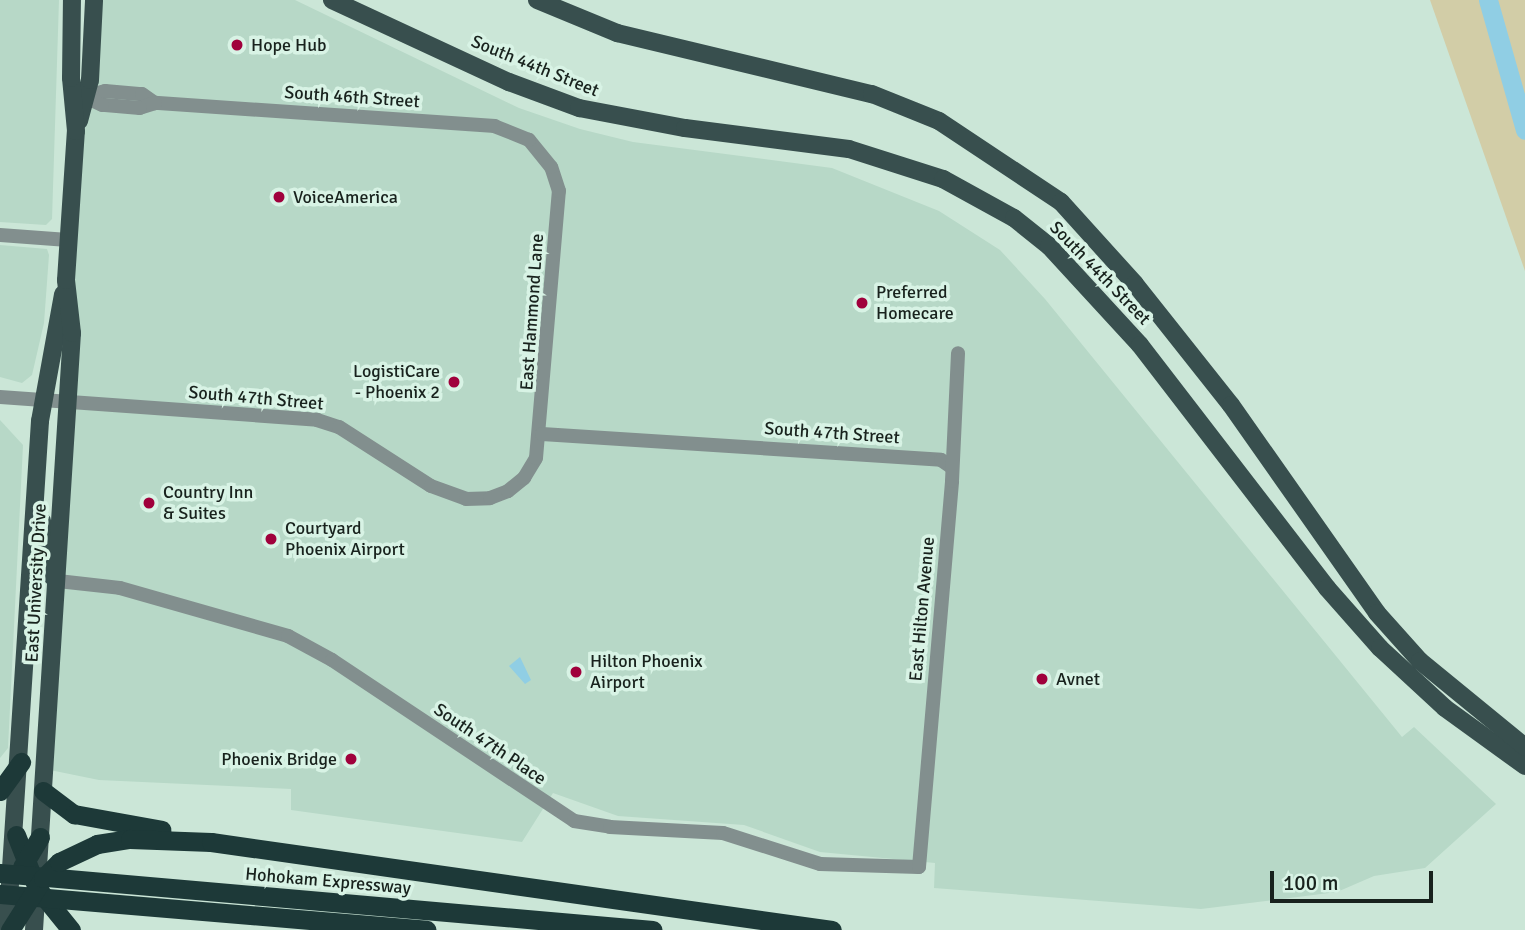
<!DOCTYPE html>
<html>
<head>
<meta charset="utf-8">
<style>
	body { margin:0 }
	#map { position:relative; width:1525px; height:930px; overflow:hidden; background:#cbe6d7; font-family:Signika,sans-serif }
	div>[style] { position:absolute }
	.built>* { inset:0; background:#b7d8c7 }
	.green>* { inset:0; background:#d2cda7 }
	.water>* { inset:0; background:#90cee4 }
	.river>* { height:19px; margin:-9.5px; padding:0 9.5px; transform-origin:9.5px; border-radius:9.5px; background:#90cee4 }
	.minor>* { height:14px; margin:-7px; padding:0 7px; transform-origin:7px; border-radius:7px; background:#828f8e }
	.major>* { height:18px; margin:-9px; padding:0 9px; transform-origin:9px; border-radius:9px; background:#384f4e }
	.highway>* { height:19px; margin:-9.5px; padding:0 9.5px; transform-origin:9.5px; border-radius:9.5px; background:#1d3938 }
	.dots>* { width:19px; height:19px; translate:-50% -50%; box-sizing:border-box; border:4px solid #d8f3e5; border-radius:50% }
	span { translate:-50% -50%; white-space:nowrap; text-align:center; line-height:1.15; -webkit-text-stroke:7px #d8f3e5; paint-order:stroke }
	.poi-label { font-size:18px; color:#18221d }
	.left { translate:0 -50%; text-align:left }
	.right { translate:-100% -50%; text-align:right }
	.street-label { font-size:18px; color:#18221d }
	.scale { position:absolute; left:1270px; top:871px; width:163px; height:32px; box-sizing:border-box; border:4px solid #18221d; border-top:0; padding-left:9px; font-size:21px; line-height:24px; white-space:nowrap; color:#18221d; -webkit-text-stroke:5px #d8f3e5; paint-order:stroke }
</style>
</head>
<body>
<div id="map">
	<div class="built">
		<i style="clip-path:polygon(0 0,59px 0,52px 219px,46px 225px,0 222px)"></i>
		<i style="clip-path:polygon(103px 0,295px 0,519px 108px,580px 129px,633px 142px,832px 168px,939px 211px,1000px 250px,1045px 299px,1402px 737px,1414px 727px,1496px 804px,1425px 868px,1374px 876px,1337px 892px,1201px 909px,934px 888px,935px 863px,820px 852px,744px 825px,618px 816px,553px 793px,522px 842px,291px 810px,291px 789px,99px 780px,45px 769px,76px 131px)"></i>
		<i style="clip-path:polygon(0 245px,47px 249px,49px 255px,44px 323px,32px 375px,22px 383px,0 377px)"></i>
		<i style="clip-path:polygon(0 420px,23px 445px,8px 748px,0 758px)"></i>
	</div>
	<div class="green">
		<i style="clip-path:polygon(1430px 0,1525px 0,1525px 271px)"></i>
	</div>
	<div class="water">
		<i style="clip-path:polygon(520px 657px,531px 680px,525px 684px,509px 666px)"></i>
	</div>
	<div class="river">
		<i style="left:1488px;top:0;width:135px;rotate:74.1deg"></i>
	</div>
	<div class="minor">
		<i style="left:83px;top:97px;width:23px;rotate:-15deg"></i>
		<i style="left:105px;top:91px;width:37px;rotate:5deg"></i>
		<i style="left:142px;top:94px;width:16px;rotate:35deg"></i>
		<i style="left:0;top:235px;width:68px;rotate:4.2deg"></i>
		<i style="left:0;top:397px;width:318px;rotate:4.1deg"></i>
		<i style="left:317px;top:420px;width:23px;rotate:18deg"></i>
		<i style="left:339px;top:427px;width:109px;rotate:32.7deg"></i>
		<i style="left:431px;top:486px;width:37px;rotate:20deg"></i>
		<i style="left:466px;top:499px;width:24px;rotate:-2deg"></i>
		<i style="left:490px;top:498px;width:19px;rotate:-21deg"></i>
		<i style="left:508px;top:491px;width:21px;rotate:-39deg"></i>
		<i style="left:524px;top:478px;width:23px;rotate:-59deg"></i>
		<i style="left:536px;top:458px;width:268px;rotate:-85.1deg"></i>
		<i style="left:559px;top:191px;width:25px;rotate:-108deg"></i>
		<i style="left:551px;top:167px;width:35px;rotate:-129deg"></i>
		<i style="left:529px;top:140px;width:37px;rotate:-158deg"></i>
		<i style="left:495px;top:126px;width:341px;rotate:-176.1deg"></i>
		<i style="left:155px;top:103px;width:16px;rotate:162deg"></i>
		<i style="left:140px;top:108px;width:38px;rotate:-175deg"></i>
		<i style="left:102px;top:105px;width:19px;rotate:-155deg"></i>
		<i style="left:542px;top:434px;width:400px;rotate:3.7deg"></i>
		<i style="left:941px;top:460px;width:12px;rotate:35deg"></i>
		<i style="left:58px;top:581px;width:62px;rotate:6.4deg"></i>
		<i style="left:120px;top:588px;width:175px;rotate:15.9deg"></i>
		<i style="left:288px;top:636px;width:50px;rotate:28.6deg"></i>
		<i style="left:332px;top:660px;width:291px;rotate:33.6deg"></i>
		<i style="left:574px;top:821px;width:36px;rotate:9deg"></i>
		<i style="left:610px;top:827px;width:113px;rotate:3deg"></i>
		<i style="left:723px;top:833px;width:102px;rotate:17.7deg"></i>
		<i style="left:820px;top:864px;width:99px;rotate:1.7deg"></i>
		<i style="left:919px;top:867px;width:387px;rotate:-85.1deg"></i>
		<i style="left:952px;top:481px;width:128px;rotate:-87.3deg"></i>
	</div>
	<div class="major">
		<i style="left:332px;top:0;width:195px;rotate:24.9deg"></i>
		<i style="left:509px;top:82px;width:75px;rotate:20.4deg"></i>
		<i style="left:579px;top:108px;width:108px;rotate:10.7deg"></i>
		<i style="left:685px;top:128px;width:165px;rotate:7.3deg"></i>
		<i style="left:849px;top:149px;width:99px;rotate:17.7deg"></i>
		<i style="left:943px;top:179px;width:81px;rotate:28.8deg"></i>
		<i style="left:1014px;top:218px;width:45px;rotate:38.7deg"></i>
		<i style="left:1049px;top:246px;width:134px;rotate:47.4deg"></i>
		<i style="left:1140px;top:345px;width:307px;rotate:52.4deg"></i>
		<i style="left:1327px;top:588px;width:80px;rotate:48.5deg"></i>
		<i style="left:1380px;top:648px;width:88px;rotate:42.7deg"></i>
		<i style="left:1445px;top:708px;width:99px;rotate:35.9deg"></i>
		<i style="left:537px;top:0;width:87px;rotate:22.4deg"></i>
		<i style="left:617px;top:33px;width:262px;rotate:13.5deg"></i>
		<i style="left:872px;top:94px;width:72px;rotate:21.9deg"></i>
		<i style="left:939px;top:121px;width:146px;rotate:33.6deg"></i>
		<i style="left:1061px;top:202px;width:110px;rotate:47.9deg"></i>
		<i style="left:1135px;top:284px;width:154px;rotate:51.6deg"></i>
		<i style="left:1231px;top:405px;width:254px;rotate:54.9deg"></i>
		<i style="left:1377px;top:613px;width:64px;rotate:48.1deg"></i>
		<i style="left:1420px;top:661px;width:136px;rotate:39.3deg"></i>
		<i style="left:79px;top:121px;width:42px;rotate:-75deg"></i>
		<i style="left:90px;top:80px;width:80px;rotate:-87.1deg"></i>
		<i style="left:42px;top:521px;width:51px;rotate:83.3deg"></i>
		<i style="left:48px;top:572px;width:11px;rotate:45deg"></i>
		<i style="left:7px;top:930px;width:510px;rotate:-86.29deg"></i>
		<i style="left:40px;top:421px;width:129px;rotate:-79.7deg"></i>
		<i style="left:34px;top:930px;width:598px;rotate:-86.36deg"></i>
		<i style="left:72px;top:333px;width:53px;rotate:-96.5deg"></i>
		<i style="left:66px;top:280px;width:149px;rotate:-86.2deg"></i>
		<i style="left:76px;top:131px;width:53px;rotate:-95.4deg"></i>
		<i style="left:71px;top:78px;width:78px;rotate:-89.3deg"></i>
	</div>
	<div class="highway">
		<i style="left:0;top:791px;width:36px;rotate:-54deg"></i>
		<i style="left:43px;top:791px;width:39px;rotate:37deg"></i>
		<i style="left:74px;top:814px;width:89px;rotate:10.3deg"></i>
		<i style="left:16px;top:835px;width:57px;rotate:68.4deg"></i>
		<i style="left:37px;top:888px;width:54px;rotate:51deg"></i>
		<i style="left:22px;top:867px;width:35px;rotate:-59deg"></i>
		<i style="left:0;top:873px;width:655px;rotate:4.99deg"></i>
		<i style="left:0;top:894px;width:428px;rotate:4.8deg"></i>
		<i style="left:10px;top:930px;width:62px;rotate:-57.6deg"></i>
		<i style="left:43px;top:878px;width:23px;rotate:-45deg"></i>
		<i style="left:59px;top:862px;width:42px;rotate:-25.3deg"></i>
		<i style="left:97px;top:844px;width:33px;rotate:-9deg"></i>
		<i style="left:130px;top:839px;width:81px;rotate:2.1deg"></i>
		<i style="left:211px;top:842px;width:627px;rotate:8.07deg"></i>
	</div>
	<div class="dots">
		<i style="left:237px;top:45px;background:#a0013c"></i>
		<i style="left:279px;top:197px;background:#a0013c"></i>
		<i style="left:862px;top:303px;background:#a0013c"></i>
		<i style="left:454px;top:382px;background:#a0013c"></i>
		<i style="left:149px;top:503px;background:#a0013c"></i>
		<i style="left:271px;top:539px;background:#a0013c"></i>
		<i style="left:576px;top:672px;background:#a0013c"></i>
		<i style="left:1042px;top:679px;background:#a0013c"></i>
		<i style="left:351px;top:759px;background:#a0013c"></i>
	</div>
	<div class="poi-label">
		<span class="left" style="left:251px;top:45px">Hope Hub</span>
		<span class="left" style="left:293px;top:197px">VoiceAmerica</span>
		<span class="left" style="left:876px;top:303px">Preferred<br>Homecare</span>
		<span class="right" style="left:440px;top:382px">LogistiCare<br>- Phoenix 2</span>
		<span class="left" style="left:163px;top:503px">Country Inn<br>&amp; Suites</span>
		<span class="left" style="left:285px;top:539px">Courtyard<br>Phoenix Airport</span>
		<span class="left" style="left:590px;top:672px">Hilton Phoenix<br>Airport</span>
		<span class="left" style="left:1056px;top:679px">Avnet</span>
		<span class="right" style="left:337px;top:759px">Phoenix Bridge</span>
	</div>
	<div class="street-label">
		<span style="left:535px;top:66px;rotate:22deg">South 44th Street</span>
		<span style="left:352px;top:97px;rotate:4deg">South 46th Street</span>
		<span style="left:1100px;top:273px;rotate:46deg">South 44th Street</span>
		<span style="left:532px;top:312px;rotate:-86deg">East Hammond Lane</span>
		<span style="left:256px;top:398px;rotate:5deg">South 47th Street</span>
		<span style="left:832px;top:433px;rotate:4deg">South 47th Street</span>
		<span style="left:36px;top:583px;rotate:-87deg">East University Drive</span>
		<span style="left:922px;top:609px;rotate:-85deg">East Hilton Avenue</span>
		<span style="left:490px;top:744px;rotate:34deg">South 47th Place</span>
		<span style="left:328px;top:881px;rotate:5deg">Hohokam Expressway</span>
	</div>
	<div class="scale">100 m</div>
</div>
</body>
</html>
